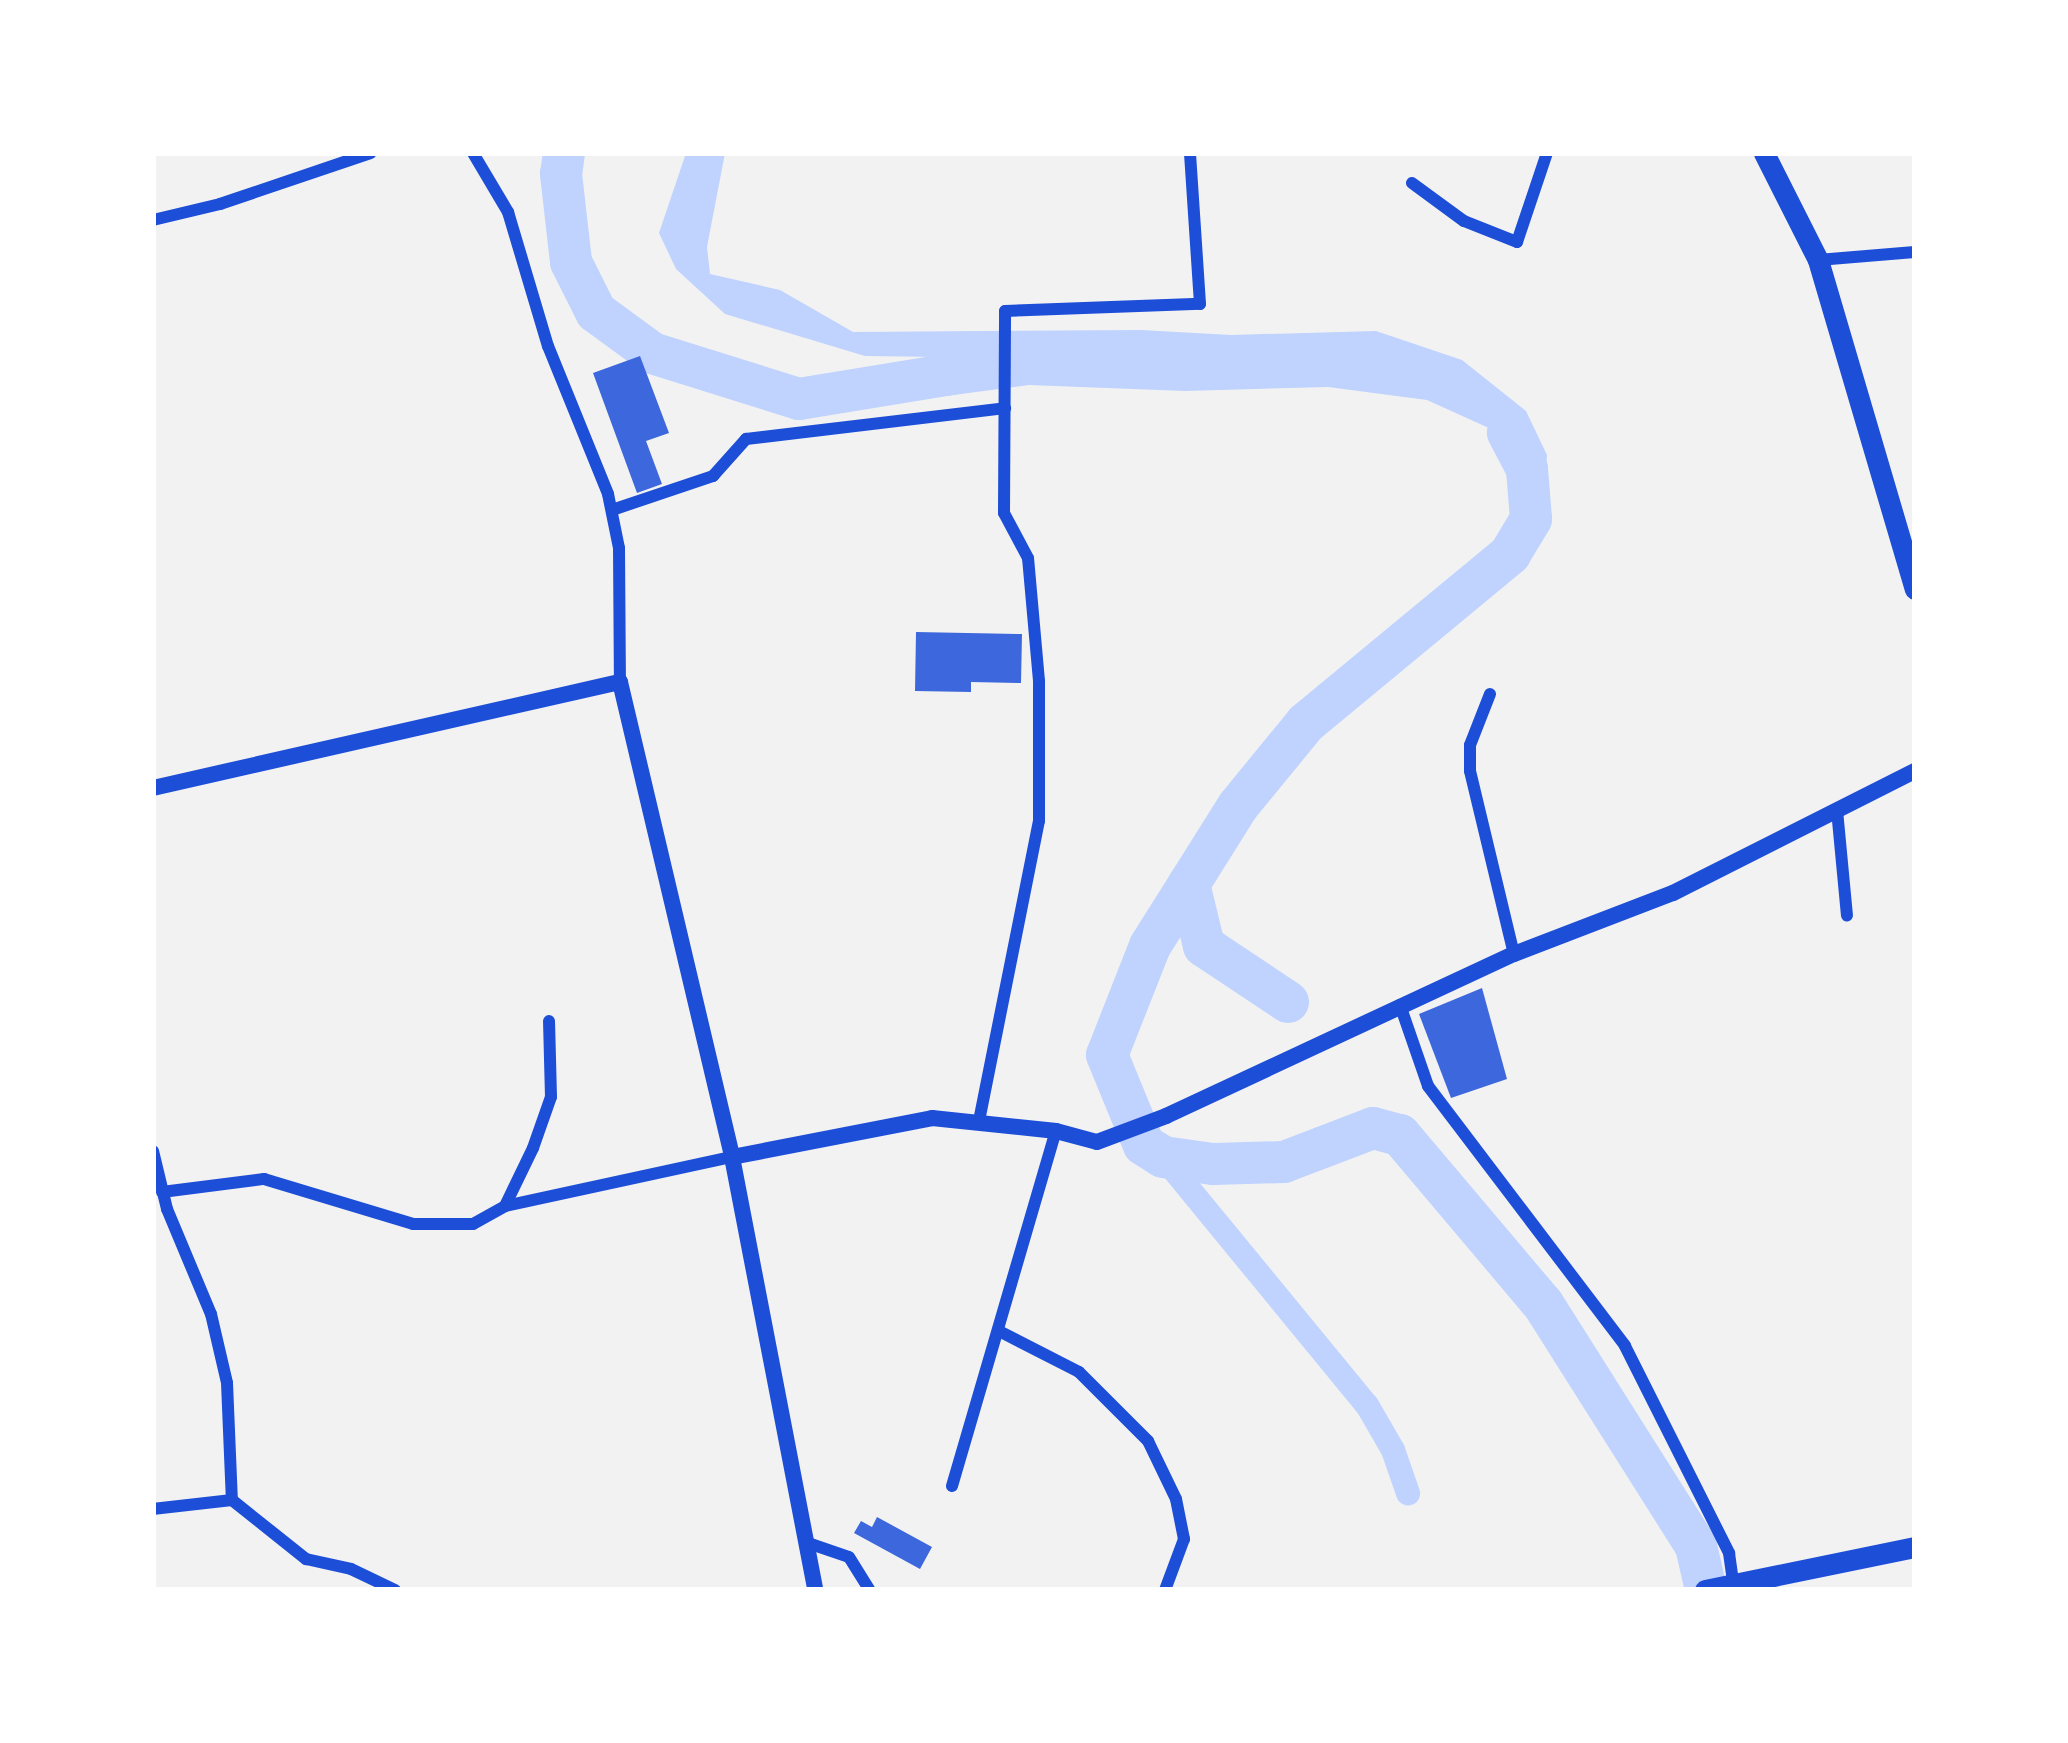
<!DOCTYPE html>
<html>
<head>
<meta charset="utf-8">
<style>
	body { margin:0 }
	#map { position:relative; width:2068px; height:1743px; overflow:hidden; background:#f2f2f2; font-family:Bitter,serif }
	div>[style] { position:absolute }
	.water>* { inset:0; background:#bfd3fe }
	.canal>* { height:24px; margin:-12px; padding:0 12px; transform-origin:12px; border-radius:12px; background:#bfd3fe }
	.river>* { height:42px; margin:-21px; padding:0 21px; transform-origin:21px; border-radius:21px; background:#bfd3fe }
	.building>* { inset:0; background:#3d67dc }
	.minor>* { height:12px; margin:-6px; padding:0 6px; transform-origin:6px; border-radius:6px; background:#1d4ed8 }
	.tertiary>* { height:16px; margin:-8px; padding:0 8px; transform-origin:8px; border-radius:8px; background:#1d4ed8 }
	.primary>* { height:21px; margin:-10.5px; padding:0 10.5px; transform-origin:10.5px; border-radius:10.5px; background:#1d4ed8 }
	span { translate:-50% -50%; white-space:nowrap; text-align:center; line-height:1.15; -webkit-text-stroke:9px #fff; paint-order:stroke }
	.frame { position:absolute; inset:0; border:156px solid #fff; pointer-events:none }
</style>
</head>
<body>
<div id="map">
	<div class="water">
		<i style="clip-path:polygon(686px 153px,725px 153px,707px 247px,710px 274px,780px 290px,853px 332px,1141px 330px,1231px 335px,1376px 331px,1462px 360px,1526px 411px,1547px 455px,1544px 491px,1513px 479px,1491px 429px,1427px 400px,1328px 387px,1185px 391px,1029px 385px,938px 397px,941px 357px,865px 356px,725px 314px,676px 269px,659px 233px)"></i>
	</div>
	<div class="canal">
		<i style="left:1163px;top:1157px;width:321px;rotate:50.6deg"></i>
		<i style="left:1367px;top:1405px;width:52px;rotate:60deg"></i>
		<i style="left:1393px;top:1450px;width:46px;rotate:70.8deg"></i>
	</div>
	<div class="river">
		<i style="left:564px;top:153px;width:21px;rotate:98deg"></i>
		<i style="left:561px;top:174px;width:89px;rotate:83.5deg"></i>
		<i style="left:571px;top:262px;width:56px;rotate:63.4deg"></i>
		<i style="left:596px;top:312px;width:69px;rotate:36.2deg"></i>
		<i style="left:652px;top:353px;width:154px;rotate:17.4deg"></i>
		<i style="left:799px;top:399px;width:198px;rotate:-9.3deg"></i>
		<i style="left:1189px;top:884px;width:73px;rotate:122.2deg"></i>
		<i style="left:1150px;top:946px;width:117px;rotate:111.5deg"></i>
		<i style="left:1107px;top:1055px;width:97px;rotate:67.7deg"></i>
		<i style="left:1144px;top:1145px;width:22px;rotate:32deg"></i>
		<i style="left:1163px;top:1157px;width:50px;rotate:8deg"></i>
		<i style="left:1213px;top:1164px;width:71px;rotate:-1.6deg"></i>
		<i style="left:1284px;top:1162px;width:95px;rotate:-20.9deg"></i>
		<i style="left:1373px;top:1128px;width:28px;rotate:15deg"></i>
		<i style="left:1400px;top:1135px;width:221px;rotate:49.8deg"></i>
		<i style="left:1543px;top:1304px;width:286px;rotate:57.7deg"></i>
		<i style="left:1696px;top:1546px;width:45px;rotate:77.2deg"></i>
		<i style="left:1288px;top:1002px;width:101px;rotate:-146.3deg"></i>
		<i style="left:1204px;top:946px;width:64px;rotate:-103.6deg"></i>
		<i style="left:1189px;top:884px;width:92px;rotate:-57.9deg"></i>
		<i style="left:1238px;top:806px;width:107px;rotate:-50.7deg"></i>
		<i style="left:1306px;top:723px;width:265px;rotate:-39.6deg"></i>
		<i style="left:1510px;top:554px;width:41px;rotate:-59deg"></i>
		<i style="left:1531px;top:519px;width:50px;rotate:-94.6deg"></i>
		<i style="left:1527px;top:469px;width:41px;rotate:-117.8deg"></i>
	</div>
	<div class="building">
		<i style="clip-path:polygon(640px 356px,669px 433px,646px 441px,662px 484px,637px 493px,593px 373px)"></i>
		<i style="clip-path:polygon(916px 632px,1022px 634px,1021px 683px,971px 682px,971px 692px,915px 691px)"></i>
		<i style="clip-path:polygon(1482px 988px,1507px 1079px,1451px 1098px,1419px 1014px)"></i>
		<i style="clip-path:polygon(877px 1517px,932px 1547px,920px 1569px,854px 1533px,861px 1521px,872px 1527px)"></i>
	</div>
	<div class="minor">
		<i style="left:473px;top:153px;width:69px;rotate:59.3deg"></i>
		<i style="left:508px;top:212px;width:140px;rotate:73.4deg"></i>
		<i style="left:548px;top:346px;width:160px;rotate:67.9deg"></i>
		<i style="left:608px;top:494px;width:55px;rotate:78.5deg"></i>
		<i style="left:619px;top:548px;width:134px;rotate:89.6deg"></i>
		<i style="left:1412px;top:183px;width:64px;rotate:36.2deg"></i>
		<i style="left:1464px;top:221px;width:57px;rotate:21.6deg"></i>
		<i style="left:1517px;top:242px;width:94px;rotate:-71.4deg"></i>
		<i style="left:153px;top:220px;width:69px;rotate:-13.4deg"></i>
		<i style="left:220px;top:204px;width:159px;rotate:-18.7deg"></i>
		<i style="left:1818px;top:260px;width:97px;rotate:-4.7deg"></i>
		<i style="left:612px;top:510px;width:107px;rotate:-18.6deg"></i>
		<i style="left:713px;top:476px;width:50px;rotate:-48.3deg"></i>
		<i style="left:746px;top:439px;width:261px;rotate:-6.8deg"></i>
		<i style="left:1490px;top:694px;width:55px;rotate:111.4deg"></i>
		<i style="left:1470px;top:745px;width:26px;rotate:90deg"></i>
		<i style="left:1470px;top:771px;width:188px;rotate:76.5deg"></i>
		<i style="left:1837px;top:810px;width:106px;rotate:84.6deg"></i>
		<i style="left:1400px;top:1005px;width:86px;rotate:70.9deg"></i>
		<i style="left:1428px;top:1086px;width:326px;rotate:52.8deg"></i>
		<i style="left:1625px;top:1346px;width:232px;rotate:63.3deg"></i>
		<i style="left:1729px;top:1553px;width:36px;rotate:82deg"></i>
		<i style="left:979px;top:1121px;width:306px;rotate:-78.7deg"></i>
		<i style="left:1039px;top:821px;width:140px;rotate:-90deg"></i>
		<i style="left:1039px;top:681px;width:123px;rotate:-95.1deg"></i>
		<i style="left:1028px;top:558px;width:51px;rotate:-118.1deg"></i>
		<i style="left:1004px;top:513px;width:202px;rotate:-89.7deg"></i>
		<i style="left:1005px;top:311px;width:195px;rotate:-2.1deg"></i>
		<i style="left:1200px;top:304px;width:151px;rotate:-93.8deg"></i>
		<i style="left:153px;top:1151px;width:60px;rotate:76.4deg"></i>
		<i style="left:167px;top:1209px;width:114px;rotate:67.3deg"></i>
		<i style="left:211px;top:1314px;width:71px;rotate:76.9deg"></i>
		<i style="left:227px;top:1383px;width:117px;rotate:87.6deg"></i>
		<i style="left:232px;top:1500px;width:80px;rotate:173.5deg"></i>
		<i style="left:162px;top:1192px;width:103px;rotate:-7.3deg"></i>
		<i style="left:264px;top:1179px;width:156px;rotate:16.8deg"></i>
		<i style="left:413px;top:1224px;width:60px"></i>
		<i style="left:473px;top:1224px;width:37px;rotate:-29deg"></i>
		<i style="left:505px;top:1206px;width:64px;rotate:-64.2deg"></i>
		<i style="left:533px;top:1148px;width:54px;rotate:-70.6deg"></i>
		<i style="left:551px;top:1097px;width:76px;rotate:-91.5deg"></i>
		<i style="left:505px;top:1206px;width:232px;rotate:-12.2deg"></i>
		<i style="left:999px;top:1331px;width:90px;rotate:27.1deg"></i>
		<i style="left:1079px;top:1372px;width:98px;rotate:45deg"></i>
		<i style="left:1148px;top:1441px;width:64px;rotate:64.2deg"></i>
		<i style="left:1176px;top:1499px;width:41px;rotate:78.7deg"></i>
		<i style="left:1184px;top:1539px;width:54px;rotate:110.4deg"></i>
		<i style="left:952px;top:1486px;width:370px;rotate:-73.7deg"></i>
		<i style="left:232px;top:1500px;width:95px;rotate:38.6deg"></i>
		<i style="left:306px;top:1559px;width:46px;rotate:12.5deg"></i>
		<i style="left:351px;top:1569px;width:49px;rotate:25.5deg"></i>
		<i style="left:805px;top:1542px;width:46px;rotate:18.8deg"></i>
		<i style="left:849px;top:1557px;width:39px;rotate:58deg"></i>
	</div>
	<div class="tertiary">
		<i style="left:153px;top:788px;width:479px;rotate:-12.8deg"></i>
		<i style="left:620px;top:682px;width:488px;rotate:76.7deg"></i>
		<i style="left:732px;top:1157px;width:441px;rotate:79.1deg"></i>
		<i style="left:732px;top:1157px;width:204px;rotate:-11deg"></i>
		<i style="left:932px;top:1118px;width:125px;rotate:6deg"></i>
		<i style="left:1056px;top:1131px;width:42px;rotate:15deg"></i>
		<i style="left:1097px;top:1142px;width:74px;rotate:-20.6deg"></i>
		<i style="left:1166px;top:1116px;width:384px;rotate:-25deg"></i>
		<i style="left:1514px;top:954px;width:170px;rotate:-21deg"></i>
		<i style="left:1673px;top:893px;width:271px;rotate:-26.8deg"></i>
	</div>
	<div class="primary">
		<i style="left:1764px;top:153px;width:120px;rotate:63.2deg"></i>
		<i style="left:1818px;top:260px;width:343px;rotate:73.6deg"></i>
		<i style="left:1705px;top:1590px;width:214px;rotate:-11.6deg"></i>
	</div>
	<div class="frame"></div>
</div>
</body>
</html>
